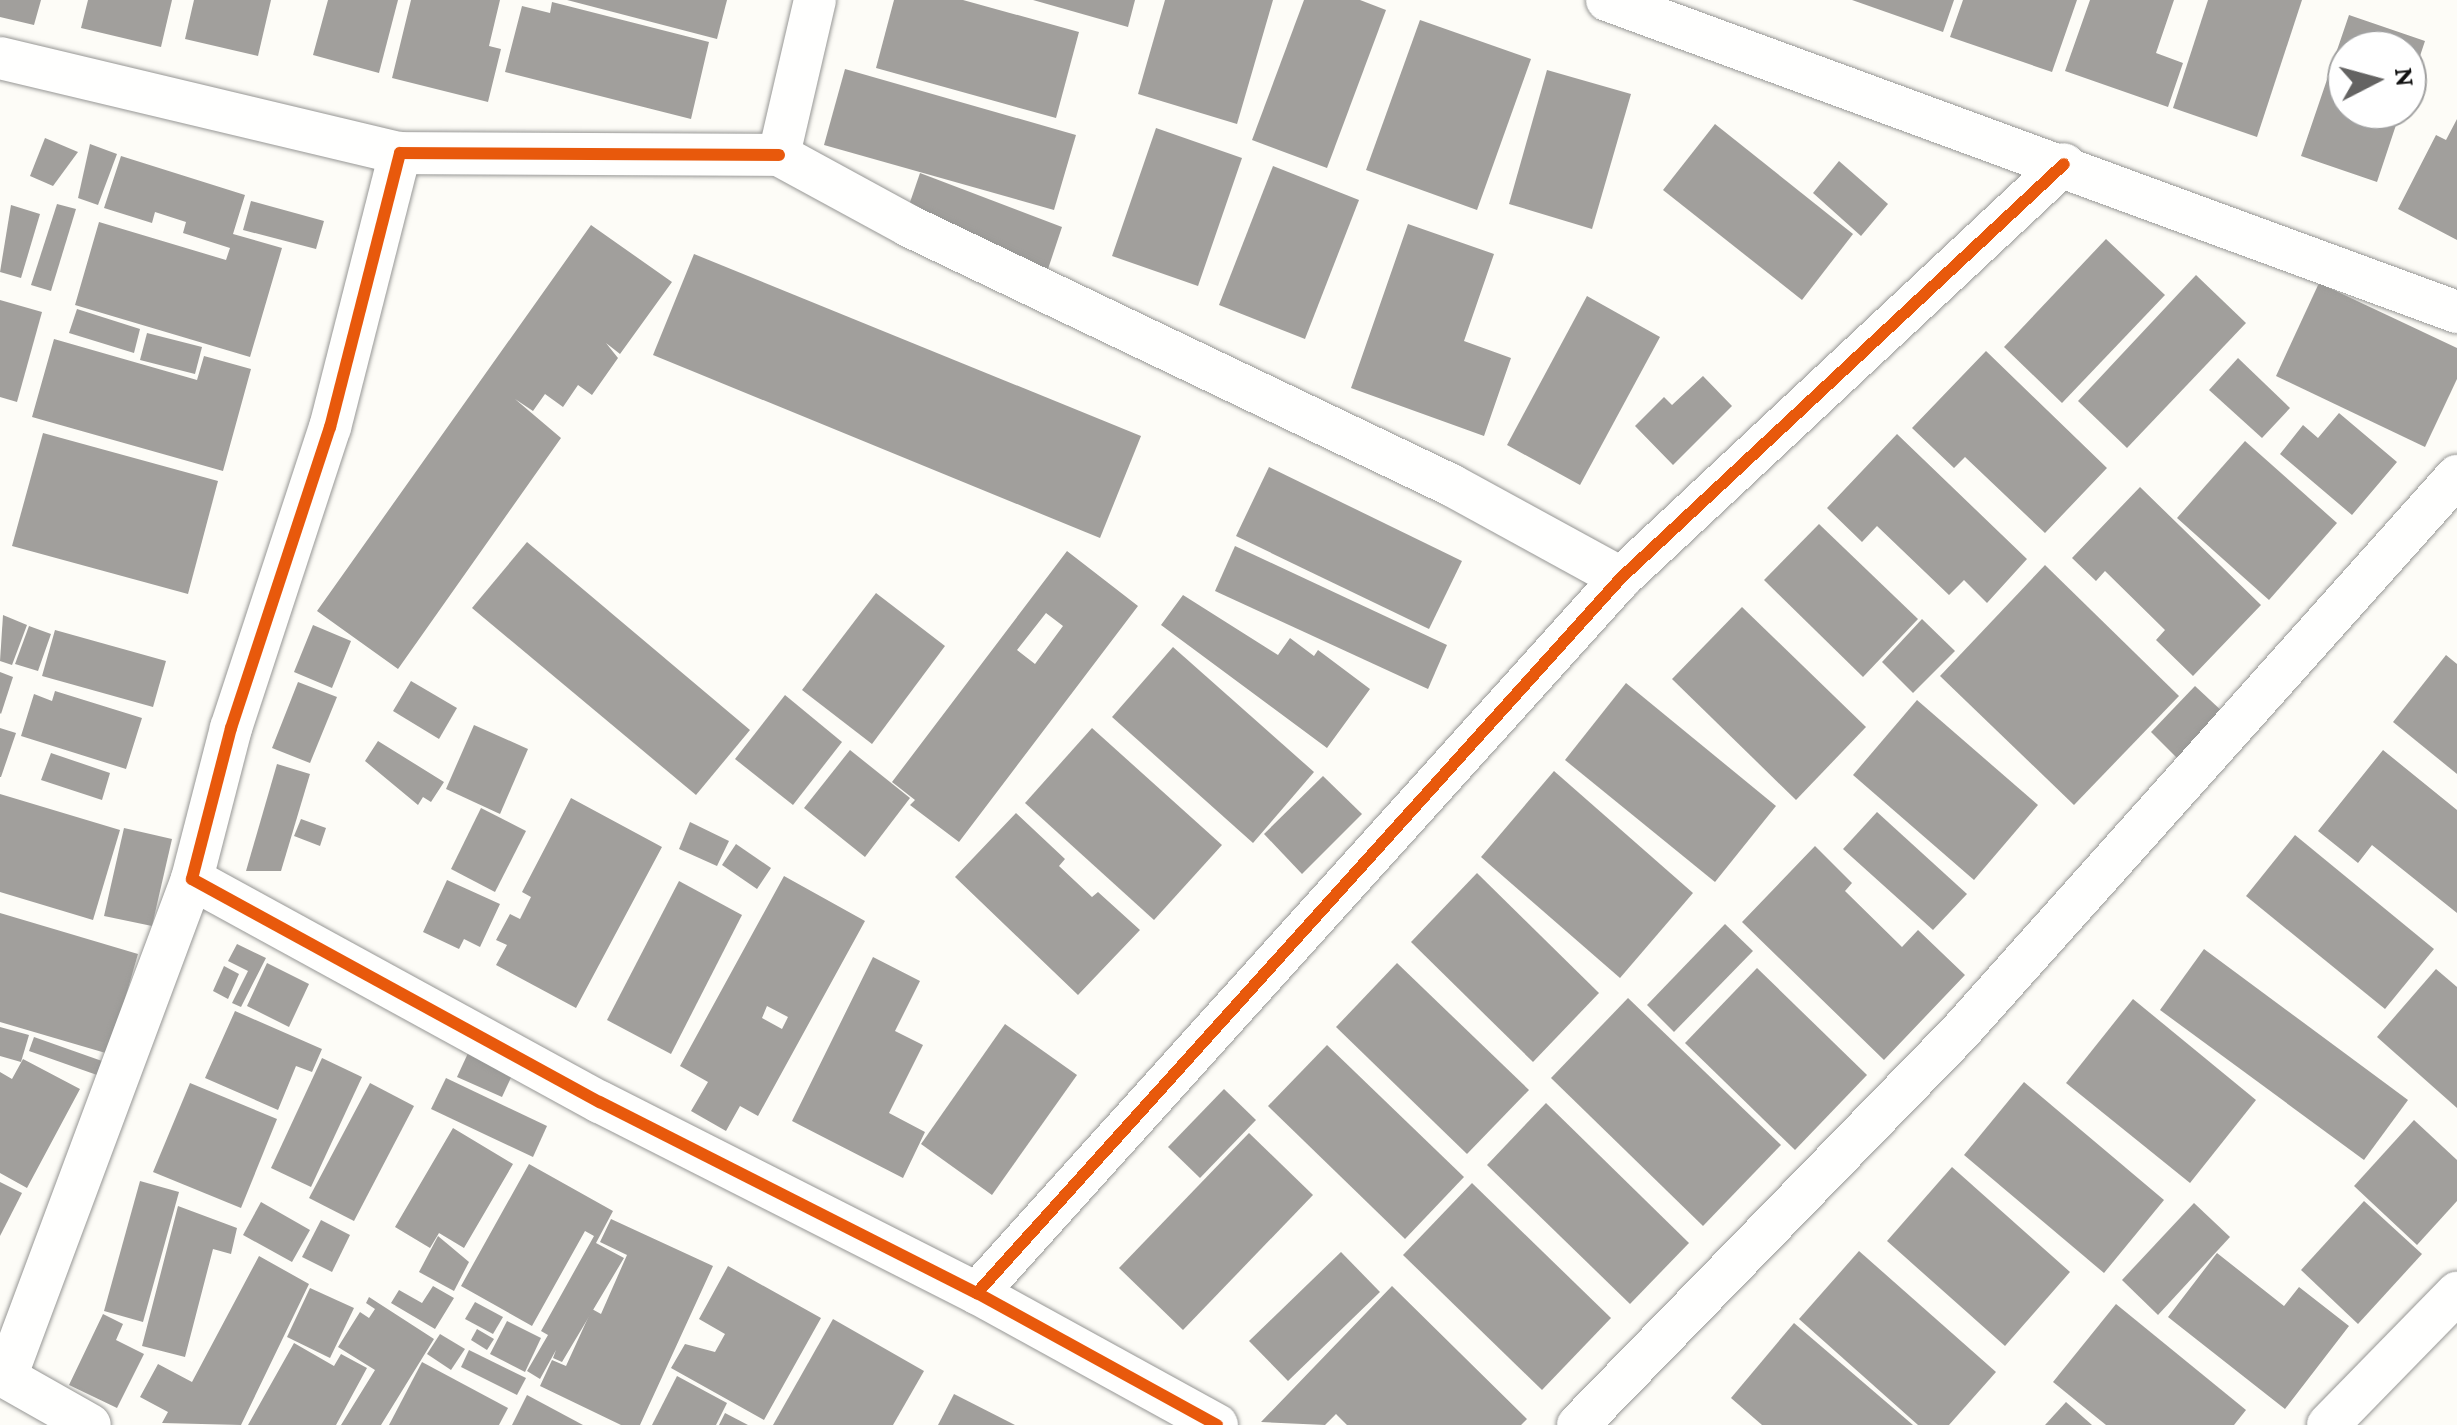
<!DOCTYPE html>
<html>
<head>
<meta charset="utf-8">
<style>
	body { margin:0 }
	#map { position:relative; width:2457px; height:1425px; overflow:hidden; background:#fdfcf7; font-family:"Crimson Pro",serif }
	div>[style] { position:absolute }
	.building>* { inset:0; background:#a19f9c }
	.roads { filter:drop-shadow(0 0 2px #979795) drop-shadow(0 0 2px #979795) }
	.street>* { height:42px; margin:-21px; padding:0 21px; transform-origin:21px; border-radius:21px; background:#fffffe }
	.cycleway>* { height:12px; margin:-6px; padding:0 6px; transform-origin:6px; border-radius:6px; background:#e8590c }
	span { translate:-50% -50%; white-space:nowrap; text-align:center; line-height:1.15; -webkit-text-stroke:10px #fff; paint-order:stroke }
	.north { position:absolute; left:2327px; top:30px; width:100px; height:100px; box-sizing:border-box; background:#fff; border:2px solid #a0a0a0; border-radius:50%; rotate:84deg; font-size:28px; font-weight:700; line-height:40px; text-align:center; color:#111 }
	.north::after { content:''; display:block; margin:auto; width:35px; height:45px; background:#646362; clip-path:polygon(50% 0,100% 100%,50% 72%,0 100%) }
</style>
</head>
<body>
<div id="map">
	<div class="building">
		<i style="clip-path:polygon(0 0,41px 0,34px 25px,0 17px)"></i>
		<i style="clip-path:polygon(88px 0,172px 0,161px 47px,81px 28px)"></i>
		<i style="clip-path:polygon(194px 0,271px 0,258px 56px,185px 39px)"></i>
		<i style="clip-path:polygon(328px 0,398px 0,379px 73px,313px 55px)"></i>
		<i style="clip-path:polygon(411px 0,500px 0,489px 46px,501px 49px,488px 102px,392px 78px)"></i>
		<i style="clip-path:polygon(567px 0,727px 0,717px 39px)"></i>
		<i style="clip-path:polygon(894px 0,963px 0,1079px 32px,1056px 118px,876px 68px)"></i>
		<i style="clip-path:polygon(1033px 0,1135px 0,1128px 27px)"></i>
		<i style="clip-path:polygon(1165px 0,1273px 0,1237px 124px,1138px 94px)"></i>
		<i style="clip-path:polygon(1304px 0,1360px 0,1386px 10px,1327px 168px,1252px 140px)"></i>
		<i style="clip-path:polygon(1852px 0,1954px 0,1943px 32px)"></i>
		<i style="clip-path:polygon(1963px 0,2077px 0,2052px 72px,1950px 37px)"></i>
		<i style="clip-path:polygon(2090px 0,2174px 0,2156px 53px,2183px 63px,2168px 107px,2065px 71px)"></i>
		<i style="clip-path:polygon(2208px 0,2302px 0,2257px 137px,2173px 108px)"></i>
		<i style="clip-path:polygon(552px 2px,709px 42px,691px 119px,505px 72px,522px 6px,550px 13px)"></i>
		<i style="clip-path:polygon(2349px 15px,2425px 41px,2408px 92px,2407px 50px,2347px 50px,2347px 110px,2401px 110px,2377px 182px,2301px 156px)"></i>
		<i style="clip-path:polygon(1420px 20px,1531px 59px,1477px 210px,1366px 170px)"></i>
		<i style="clip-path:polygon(845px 69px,1076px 135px,1054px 210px,824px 145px)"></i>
		<i style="clip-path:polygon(1547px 70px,1631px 94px,1592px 229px,1509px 204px)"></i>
		<i style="clip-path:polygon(2457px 119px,2457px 240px,2398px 209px,2436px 135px,2446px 140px)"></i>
		<i style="clip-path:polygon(1715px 124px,1853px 234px,1802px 300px,1663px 190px)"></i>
		<i style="clip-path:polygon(1156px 128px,1242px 158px,1198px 286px,1112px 256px)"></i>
		<i style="clip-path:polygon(45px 138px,78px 152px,53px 186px,30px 176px)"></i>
		<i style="clip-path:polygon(90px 144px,117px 154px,98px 205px,78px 198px)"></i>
		<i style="clip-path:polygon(121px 156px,245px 195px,233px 234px,282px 248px,250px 357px,75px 305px,99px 222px,226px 260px,230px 248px,183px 233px,186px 222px,155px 212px,152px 223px,104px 208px)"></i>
		<i style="clip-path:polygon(1839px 161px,1888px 204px,1861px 236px,1813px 193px)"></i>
		<i style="clip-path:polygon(1273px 166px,1359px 200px,1305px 339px,1219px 305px)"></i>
		<i style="clip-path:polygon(920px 173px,1062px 227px,1048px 269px,906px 214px)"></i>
		<i style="clip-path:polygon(251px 201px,324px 221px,316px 249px,243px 230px)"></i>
		<i style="clip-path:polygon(57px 204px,76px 209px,51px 291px,31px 285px)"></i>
		<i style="clip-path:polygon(11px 205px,40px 214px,21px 278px,0 272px)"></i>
		<i style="clip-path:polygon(1408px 224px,1494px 254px,1464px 341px,1511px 358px,1484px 436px,1351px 388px)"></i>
		<i style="clip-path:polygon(591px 225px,672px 282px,620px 354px,606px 343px,618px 358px,592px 395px,578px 385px,563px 407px,545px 394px,533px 411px,515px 399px,561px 438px,398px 669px,317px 611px)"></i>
		<i style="clip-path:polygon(2106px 239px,2165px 295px,2062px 403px,2004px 347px)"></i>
		<i style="clip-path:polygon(694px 254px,1141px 436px,1100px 538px,653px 355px)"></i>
		<i style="clip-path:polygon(2196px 275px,2246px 323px,2127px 448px,2078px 401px)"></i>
		<i style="clip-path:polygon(2319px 283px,2457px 348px,2457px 379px,2425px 447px,2276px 376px)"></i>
		<i style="clip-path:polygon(1587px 296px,1660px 337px,1580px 485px,1507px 445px)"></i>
		<i style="clip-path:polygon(0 300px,42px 312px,17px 402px,0 397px)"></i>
		<i style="clip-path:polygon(77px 309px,140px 329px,134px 353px,69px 333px)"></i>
		<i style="clip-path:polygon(147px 333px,202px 347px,195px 374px,140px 360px)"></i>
		<i style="clip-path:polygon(54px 339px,197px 380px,204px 356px,251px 369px,223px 471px,32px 417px)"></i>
		<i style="clip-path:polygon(1986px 351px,2107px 468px,2045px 533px,1965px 457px,1954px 468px,1912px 428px)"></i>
		<i style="clip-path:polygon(2238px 358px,2290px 408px,2262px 438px,2209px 390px)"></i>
		<i style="clip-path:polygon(1703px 376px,1732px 406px,1673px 465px,1635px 426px,1664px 397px,1672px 405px)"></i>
		<i style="clip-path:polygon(2339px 413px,2397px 462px,2352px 515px,2280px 454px,2303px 425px,2318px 438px)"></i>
		<i style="clip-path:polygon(43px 433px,218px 481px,188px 594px,12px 546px)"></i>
		<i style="clip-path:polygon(1897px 434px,2027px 559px,1987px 603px,1964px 580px,1949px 595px,1877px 526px,1862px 542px,1827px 508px)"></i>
		<i style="clip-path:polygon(2245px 441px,2337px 523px,2269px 600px,2177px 518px)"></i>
		<i style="clip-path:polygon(1269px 467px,1462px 561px,1429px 629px,1236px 536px)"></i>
		<i style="clip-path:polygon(2140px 487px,2261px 605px,2193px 676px,2156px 640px,2165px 630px,2105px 571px,2096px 581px,2072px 558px)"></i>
		<i style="clip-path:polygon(1819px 524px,1918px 619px,1863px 677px,1764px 580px)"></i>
		<i style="clip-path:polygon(527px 542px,750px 730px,696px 795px,472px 608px)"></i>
		<i style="clip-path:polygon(1235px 546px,1447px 645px,1428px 689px,1215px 591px)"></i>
		<i style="clip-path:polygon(evenodd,1067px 551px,1138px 606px,959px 842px,910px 805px,915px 800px,892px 782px,1067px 551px,1046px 613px,1063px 626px,1035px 664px,1017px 650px,1046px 613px)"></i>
		<i style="clip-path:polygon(2045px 565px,2179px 696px,2074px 805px,1940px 676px)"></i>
		<i style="clip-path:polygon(876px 593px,945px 646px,872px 744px,802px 690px)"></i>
		<i style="clip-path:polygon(1183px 595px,1278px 655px,1290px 638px,1314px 656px,1318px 650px,1370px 689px,1327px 748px,1161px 625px)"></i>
		<i style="clip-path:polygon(1742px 607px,1866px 727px,1796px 800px,1672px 679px)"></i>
		<i style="clip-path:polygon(3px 615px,27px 625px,12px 665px,0 661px)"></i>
		<i style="clip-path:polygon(1922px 619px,1955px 651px,1913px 693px,1882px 662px)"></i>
		<i style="clip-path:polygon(313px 625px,351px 641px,332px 688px,294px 672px)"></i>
		<i style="clip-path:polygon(29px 626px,51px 634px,38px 671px,15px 664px)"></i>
		<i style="clip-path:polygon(55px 630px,166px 661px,153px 707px,42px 676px)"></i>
		<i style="clip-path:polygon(1173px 647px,1314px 772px,1253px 843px,1112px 717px)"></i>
		<i style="clip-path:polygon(2446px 655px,2457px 664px,2457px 774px,2393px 722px)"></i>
		<i style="clip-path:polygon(0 672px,13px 677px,1px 714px,0 713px)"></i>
		<i style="clip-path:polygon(411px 681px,457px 708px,439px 739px,393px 711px)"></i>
		<i style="clip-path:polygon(298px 682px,337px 697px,310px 763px,272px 748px)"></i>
		<i style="clip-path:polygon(1626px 683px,1776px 806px,1715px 882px,1565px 760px)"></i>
		<i style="clip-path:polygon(2195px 686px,2224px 713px,2179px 760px,2151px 732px)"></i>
		<i style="clip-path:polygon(55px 691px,142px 718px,126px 769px,21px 736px,34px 694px,52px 701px)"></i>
		<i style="clip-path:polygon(785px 695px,842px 742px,793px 805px,735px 759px)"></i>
		<i style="clip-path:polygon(1917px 700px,2038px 805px,1974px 880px,1853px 775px)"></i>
		<i style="clip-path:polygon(474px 725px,528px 749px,500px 814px,446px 789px)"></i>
		<i style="clip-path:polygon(0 728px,16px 733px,1px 777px,0 777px)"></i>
		<i style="clip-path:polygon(1092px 728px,1222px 845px,1154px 920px,1025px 803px)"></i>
		<i style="clip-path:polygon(378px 741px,444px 782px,431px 802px,423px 797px,418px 805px,365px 761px)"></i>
		<i style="clip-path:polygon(850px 750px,910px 798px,865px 857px,804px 808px)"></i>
		<i style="clip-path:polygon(2383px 750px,2457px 810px,2457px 913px,2372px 845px,2358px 863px,2318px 831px)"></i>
		<i style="clip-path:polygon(51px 753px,110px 773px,102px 800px,41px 780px)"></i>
		<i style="clip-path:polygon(277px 764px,310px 774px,281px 871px,246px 871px)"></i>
		<i style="clip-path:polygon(1554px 771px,1693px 893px,1620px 978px,1481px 857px)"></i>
		<i style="clip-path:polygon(1323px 776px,1362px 814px,1302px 874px,1264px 834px)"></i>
		<i style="clip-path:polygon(0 794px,120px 830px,93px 920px,0 892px)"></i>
		<i style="clip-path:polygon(571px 798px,662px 847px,576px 1008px,496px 965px,507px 945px,496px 940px,510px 914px,520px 919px,531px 897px,522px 892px)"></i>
		<i style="clip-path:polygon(481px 808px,526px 831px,495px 892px,451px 869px)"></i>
		<i style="clip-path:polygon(1877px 812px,1967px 894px,1933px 930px,1843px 849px)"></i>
		<i style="clip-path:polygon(1016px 813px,1065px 859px,1059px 866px,1092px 897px,1098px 892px,1140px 930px,1078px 995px,955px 877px)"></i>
		<i style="clip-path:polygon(301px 819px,326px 828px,320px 846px,294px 836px)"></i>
		<i style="clip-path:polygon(690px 822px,729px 841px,717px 866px,679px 849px)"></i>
		<i style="clip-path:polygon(124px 828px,172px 839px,152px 926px,104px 916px)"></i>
		<i style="clip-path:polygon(2295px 835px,2434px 949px,2385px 1009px,2246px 896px)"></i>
		<i style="clip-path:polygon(736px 844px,771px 868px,757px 889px,722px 865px)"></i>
		<i style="clip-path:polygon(1815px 846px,1852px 883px,1845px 891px,1902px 947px,1918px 930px,1965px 975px,1884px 1060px,1742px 922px)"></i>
		<i style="clip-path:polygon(1477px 873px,1599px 993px,1533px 1062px,1411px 942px)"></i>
		<i style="clip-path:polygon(evenodd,784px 876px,865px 921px,758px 1116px,740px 1106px,726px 1131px,691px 1111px,708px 1082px,680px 1066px,784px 876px,767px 1006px,788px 1017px,782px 1029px,762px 1018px,767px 1006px)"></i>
		<i style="clip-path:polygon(447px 880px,500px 904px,480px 947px,464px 939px,459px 949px,423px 932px)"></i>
		<i style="clip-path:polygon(679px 881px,742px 915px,671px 1054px,607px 1020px)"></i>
		<i style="clip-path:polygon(0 913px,138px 954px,109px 1054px,0 1022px)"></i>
		<i style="clip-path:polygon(1725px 924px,1753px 951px,1674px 1032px,1647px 1005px)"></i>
		<i style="clip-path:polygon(237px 944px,266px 958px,241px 1007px,232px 1003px,248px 971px,228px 961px)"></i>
		<i style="clip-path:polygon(2204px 949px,2408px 1100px,2364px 1160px,2160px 1010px)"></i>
		<i style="clip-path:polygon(873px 957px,920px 981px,895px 1031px,923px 1045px,889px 1113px,925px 1132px,903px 1178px,792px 1121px)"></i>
		<i style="clip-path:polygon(267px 963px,309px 984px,289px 1027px,247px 1006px)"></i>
		<i style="clip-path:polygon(1397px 963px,1529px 1090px,1467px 1154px,1336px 1027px)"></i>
		<i style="clip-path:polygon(224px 966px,239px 974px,228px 999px,213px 991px)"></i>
		<i style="clip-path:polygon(1757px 968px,1867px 1075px,1795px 1150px,1685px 1043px)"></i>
		<i style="clip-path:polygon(2436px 969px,2457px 987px,2457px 1108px,2377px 1037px)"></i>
		<i style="clip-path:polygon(1628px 998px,1781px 1145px,1703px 1226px,1551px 1078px)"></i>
		<i style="clip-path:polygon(2133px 999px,2256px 1100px,2190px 1183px,2066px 1083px)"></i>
		<i style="clip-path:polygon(235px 1011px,322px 1049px,312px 1072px,296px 1066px,278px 1110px,205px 1078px)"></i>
		<i style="clip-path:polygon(1005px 1024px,1077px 1075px,992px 1195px,921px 1144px)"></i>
		<i style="clip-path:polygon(0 1027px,29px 1035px,21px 1062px,0 1056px)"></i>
		<i style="clip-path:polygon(34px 1037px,102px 1061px,97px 1075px,29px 1051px)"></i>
		<i style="clip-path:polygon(1327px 1045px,1464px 1177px,1405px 1239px,1268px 1106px)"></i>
		<i style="clip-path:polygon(469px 1051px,514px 1071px,502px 1097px,457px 1077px)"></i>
		<i style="clip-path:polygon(322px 1058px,362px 1077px,311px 1187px,271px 1168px)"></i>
		<i style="clip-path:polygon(23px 1059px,80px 1089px,27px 1188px,0 1173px,0 1072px,12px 1079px)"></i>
		<i style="clip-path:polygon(446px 1078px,547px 1126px,533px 1157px,431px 1109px)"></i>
		<i style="clip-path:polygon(2024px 1082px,2164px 1200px,2104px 1273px,1964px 1155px)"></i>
		<i style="clip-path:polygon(190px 1083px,277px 1119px,241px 1208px,153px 1172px)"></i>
		<i style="clip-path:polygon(370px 1083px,414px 1106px,354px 1221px,309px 1198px)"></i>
		<i style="clip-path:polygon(1224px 1089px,1256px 1120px,1200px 1178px,1168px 1147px)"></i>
		<i style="clip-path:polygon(1546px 1103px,1689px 1243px,1630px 1304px,1487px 1165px)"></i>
		<i style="clip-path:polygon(2414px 1120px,2457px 1160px,2457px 1201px,2417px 1245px,2354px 1186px)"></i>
		<i style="clip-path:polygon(453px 1128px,513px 1164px,464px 1248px,439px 1233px,430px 1248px,395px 1227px)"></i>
		<i style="clip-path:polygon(1249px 1133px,1313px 1195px,1183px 1330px,1119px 1268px)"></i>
		<i style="clip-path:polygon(529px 1164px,613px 1211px,596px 1243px,624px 1258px,562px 1362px,553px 1358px,556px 1350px,540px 1379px,527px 1371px,548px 1335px,541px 1331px,594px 1236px,585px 1231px,532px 1326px,461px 1286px)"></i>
		<i style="clip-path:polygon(1952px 1167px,2070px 1272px,2005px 1346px,1887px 1241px)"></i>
		<i style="clip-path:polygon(140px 1181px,179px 1192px,143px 1322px,104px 1311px)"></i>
		<i style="clip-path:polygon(0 1182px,22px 1193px,0 1236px)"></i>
		<i style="clip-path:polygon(1472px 1183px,1611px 1318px,1542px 1390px,1403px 1255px)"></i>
		<i style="clip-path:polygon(2364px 1201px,2422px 1254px,2358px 1324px,2301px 1270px)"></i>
		<i style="clip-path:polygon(261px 1202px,310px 1230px,292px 1262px,243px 1235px)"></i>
		<i style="clip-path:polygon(2194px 1203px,2230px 1237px,2158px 1315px,2122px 1280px)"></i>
		<i style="clip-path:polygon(178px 1206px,237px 1228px,231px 1254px,213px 1249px,185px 1357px,142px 1346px)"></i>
		<i style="clip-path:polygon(611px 1219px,713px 1266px,640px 1425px,621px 1425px,540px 1386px,552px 1360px,566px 1366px,592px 1309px,601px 1314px,627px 1255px,600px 1242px)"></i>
		<i style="clip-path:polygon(321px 1220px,350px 1235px,332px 1272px,302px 1257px)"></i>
		<i style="clip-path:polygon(438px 1236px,469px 1262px,454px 1291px,419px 1272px)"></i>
		<i style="clip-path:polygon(1859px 1251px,1996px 1372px,1949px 1425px,1918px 1425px,1799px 1319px)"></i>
		<i style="clip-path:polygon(1341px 1252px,1380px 1292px,1288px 1381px,1249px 1341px)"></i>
		<i style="clip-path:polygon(2217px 1253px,2284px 1306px,2299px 1287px,2349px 1326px,2285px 1409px,2168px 1317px)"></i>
		<i style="clip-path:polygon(259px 1256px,309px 1284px,241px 1425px,162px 1423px,168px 1412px,140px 1397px,158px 1364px,192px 1382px)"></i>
		<i style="clip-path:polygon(728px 1266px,821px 1318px,764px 1420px,671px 1368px,685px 1344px,715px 1352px,725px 1334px,699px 1319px)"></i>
		<i style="clip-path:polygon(433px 1286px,454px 1298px,435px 1329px,391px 1303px,399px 1290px,422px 1303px)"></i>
		<i style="clip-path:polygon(1392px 1286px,1527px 1419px,1521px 1425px,1347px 1425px,1336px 1414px,1325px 1425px,1261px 1422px)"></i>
		<i style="clip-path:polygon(310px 1288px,354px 1308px,330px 1358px,287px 1337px)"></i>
		<i style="clip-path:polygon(369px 1297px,434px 1339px,381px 1425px,341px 1425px,375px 1370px,338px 1347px,360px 1312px,369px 1318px,375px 1309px,366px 1303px)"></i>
		<i style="clip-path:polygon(475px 1302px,503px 1317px,493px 1334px,465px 1319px)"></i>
		<i style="clip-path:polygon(2116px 1304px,2246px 1410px,2234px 1425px,2106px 1425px,2053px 1382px)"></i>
		<i style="clip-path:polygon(103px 1314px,123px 1324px,116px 1340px,144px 1354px,117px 1408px,69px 1385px)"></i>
		<i style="clip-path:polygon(833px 1319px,924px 1371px,893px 1425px,773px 1425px)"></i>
		<i style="clip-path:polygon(507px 1321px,541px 1338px,525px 1372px,490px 1354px)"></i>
		<i style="clip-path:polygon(1794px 1323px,1913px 1425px,1762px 1425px,1731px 1398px)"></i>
		<i style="clip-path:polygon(477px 1329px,494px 1339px,487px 1350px,471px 1340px)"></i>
		<i style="clip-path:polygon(440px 1334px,465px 1349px,451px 1370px,427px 1354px)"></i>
		<i style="clip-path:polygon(294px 1343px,334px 1366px,341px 1354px,367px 1368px,336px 1425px,248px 1425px)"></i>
		<i style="clip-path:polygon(469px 1350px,526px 1378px,517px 1395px,461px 1367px)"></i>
		<i style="clip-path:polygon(422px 1362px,508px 1408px,499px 1425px,389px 1425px)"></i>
		<i style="clip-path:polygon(677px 1376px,727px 1403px,716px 1425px,652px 1425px)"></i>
		<i style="clip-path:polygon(954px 1394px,1015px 1425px,938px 1425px)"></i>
		<i style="clip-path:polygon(527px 1395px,583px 1425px,512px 1425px)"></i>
		<i style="clip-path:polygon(2066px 1402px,2092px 1425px,2045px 1425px)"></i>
		<i style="clip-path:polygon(725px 1413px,748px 1425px,719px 1425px)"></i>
	</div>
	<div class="roads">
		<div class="street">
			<i style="left:815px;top:0;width:159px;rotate:103.1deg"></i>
			<i style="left:779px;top:155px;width:148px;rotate:28.6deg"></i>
			<i style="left:909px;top:226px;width:601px;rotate:25.54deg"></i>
			<i style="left:1451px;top:485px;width:194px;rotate:28.7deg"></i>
			<i style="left:1607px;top:0;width:905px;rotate:20.16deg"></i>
			<i style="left:0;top:58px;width:411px;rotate:13.4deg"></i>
			<i style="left:779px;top:155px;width:379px;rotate:-179.7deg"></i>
			<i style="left:400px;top:153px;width:283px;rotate:104.3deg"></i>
			<i style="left:330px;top:427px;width:317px;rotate:108.2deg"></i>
			<i style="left:231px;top:728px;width:156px;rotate:104.5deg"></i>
			<i style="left:192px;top:879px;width:465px;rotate:28.7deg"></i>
			<i style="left:600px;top:1102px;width:423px;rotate:26.9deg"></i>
			<i style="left:0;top:1374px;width:103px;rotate:29.5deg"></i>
			<i style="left:6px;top:1377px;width:532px;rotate:-69.52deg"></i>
			<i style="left:1217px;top:1425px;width:274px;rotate:-151.2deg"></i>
			<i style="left:977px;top:1293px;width:962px;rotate:-47.99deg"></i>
			<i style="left:1621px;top:578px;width:606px;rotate:-43.06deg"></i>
			<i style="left:1578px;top:1425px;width:548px;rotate:-45.81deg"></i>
			<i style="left:1960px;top:1032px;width:746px;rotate:-48.21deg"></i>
			<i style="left:2328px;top:1425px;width:185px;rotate:-45.7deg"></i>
		</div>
	</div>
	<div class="cycleway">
		<i style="left:779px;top:155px;width:379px;rotate:-179.7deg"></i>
		<i style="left:400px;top:153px;width:283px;rotate:104.3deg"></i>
		<i style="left:330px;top:427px;width:317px;rotate:108.2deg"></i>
		<i style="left:231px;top:728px;width:156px;rotate:104.5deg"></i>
		<i style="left:192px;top:879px;width:465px;rotate:28.7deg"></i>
		<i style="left:600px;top:1102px;width:423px;rotate:26.9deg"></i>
		<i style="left:1217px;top:1425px;width:274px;rotate:-151.2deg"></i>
		<i style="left:977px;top:1293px;width:962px;rotate:-47.99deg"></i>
		<i style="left:1621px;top:578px;width:606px;rotate:-43.06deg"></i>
	</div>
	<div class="north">N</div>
</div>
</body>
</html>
